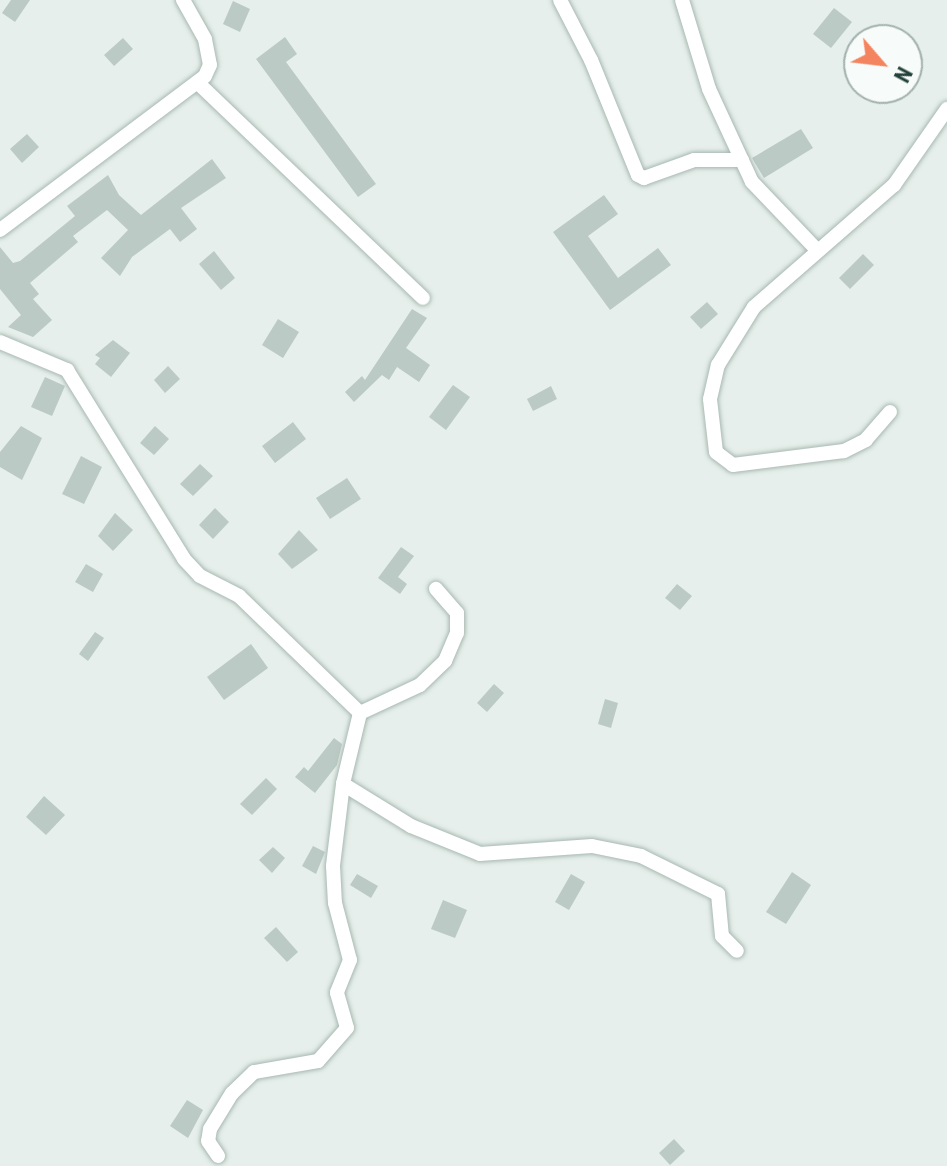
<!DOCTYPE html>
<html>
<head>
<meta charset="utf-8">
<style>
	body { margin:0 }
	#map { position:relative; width:947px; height:1166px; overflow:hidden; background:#e6efeb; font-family:"Roboto Condensed",sans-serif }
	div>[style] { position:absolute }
	.building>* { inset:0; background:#bbcac4 }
	.roads { filter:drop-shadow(0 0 2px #a8b8b2) drop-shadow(0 0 2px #a8b8b2) }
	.minor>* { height:14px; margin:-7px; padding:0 7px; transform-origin:7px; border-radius:7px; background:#fff }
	span { translate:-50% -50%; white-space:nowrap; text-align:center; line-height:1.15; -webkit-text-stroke:7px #f7fbf9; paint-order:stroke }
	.north { position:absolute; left:843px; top:24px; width:80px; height:80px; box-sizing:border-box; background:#f7fbf9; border:2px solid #a3b1ad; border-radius:50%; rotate:118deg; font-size:22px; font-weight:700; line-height:32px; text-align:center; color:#24423a }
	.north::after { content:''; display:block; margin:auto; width:28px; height:36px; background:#f4845f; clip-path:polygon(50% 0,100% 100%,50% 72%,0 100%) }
</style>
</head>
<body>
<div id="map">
	<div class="building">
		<i style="clip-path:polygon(11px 0,30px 0,15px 22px,2px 13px)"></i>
		<i style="clip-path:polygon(233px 1px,250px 9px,240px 32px,223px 24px)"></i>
		<i style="clip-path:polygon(834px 8px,852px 22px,831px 48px,813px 34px)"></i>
		<i style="clip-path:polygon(285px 37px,297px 54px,286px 62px,376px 184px,358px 197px,256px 59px)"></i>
		<i style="clip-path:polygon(123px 38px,133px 49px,114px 66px,104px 55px)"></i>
		<i style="clip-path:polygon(801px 129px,813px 148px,764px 178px,752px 158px)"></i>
		<i style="clip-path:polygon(27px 134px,39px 147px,22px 163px,10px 149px)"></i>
		<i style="clip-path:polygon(212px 159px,226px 178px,181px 208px,197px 229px,180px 242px,170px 229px,132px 257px,120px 276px,101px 258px,128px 230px,107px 210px,73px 236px,78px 242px,30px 283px,39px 294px,33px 299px,52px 320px,33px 337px,8px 327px,21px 315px,0 289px,0 247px,13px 263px,20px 261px,75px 216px,67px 206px,108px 175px,119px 195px,141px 215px)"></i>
		<i style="clip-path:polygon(604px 195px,618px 214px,588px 236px,618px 278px,658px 248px,671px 265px,610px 310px,553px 232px)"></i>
		<i style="clip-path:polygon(214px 251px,235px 278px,221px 290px,199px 264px)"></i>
		<i style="clip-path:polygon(863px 254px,874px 265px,850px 289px,839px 278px)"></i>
		<i style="clip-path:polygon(707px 302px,718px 314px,701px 329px,690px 317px)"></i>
		<i style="clip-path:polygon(412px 309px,427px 318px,406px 348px,430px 365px,419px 382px,397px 367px,389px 380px,382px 375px,354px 402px,345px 392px,362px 376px,365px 380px)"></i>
		<i style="clip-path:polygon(278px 319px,299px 332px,283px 358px,262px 345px)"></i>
		<i style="clip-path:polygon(113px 340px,130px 353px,111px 377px,95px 364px,100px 358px,95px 355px)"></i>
		<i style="clip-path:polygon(168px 366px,180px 379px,165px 393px,154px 380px)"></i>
		<i style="clip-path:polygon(45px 377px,65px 386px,52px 416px,31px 407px)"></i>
		<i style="clip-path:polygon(453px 385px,470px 397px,446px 430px,429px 417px)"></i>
		<i style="clip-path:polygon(551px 386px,557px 399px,533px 411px,527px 399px)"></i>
		<i style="clip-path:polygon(293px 422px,306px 439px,275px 463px,262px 446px)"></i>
		<i style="clip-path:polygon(21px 426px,42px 438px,22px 480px,0 467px,0 452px)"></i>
		<i style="clip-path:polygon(155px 426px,169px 439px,154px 455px,140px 443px)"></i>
		<i style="clip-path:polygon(81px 456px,102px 467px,84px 504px,62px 494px)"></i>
		<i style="clip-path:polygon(200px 464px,213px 476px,193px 496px,180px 484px)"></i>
		<i style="clip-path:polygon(347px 478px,361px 499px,330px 519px,316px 498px)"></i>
		<i style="clip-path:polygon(215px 508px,229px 522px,213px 539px,199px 525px)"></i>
		<i style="clip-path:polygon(115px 513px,133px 530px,113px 551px,98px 536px)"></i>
		<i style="clip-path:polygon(299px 530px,318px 550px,292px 569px,278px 554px)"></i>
		<i style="clip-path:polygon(401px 547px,414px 556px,398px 577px,407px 584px,400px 594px,378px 578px)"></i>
		<i style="clip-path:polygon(86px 564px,103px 574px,93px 592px,75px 582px)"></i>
		<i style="clip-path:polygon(677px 584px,692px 596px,680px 610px,665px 598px)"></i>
		<i style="clip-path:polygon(95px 632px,104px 638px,88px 661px,79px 654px)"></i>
		<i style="clip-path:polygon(251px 644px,268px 668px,224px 700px,207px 677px)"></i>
		<i style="clip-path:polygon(494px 684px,504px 693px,487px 712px,477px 703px)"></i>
		<i style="clip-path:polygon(605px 699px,618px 703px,611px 728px,598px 724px)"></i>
		<i style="clip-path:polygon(334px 738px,342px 744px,337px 765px,315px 793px,295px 777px,304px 767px,308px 771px)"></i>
		<i style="clip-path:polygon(266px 778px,277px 789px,252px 815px,240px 804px)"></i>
		<i style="clip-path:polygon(44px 796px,65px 815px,46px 835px,26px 817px)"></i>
		<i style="clip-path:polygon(313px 846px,325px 852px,316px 874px,302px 866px)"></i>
		<i style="clip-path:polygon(273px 847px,285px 858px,272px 873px,259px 860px)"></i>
		<i style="clip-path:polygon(792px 872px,811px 885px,786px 924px,766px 912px)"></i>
		<i style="clip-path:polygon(357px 874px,378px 886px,371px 898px,350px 885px)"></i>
		<i style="clip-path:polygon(571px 874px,585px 882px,569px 910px,555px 902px)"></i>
		<i style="clip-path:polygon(443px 900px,467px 910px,455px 938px,431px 929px)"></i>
		<i style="clip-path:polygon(276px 927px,298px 952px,287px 962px,264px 938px)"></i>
		<i style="clip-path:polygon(187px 1100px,203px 1110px,188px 1138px,170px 1126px)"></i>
		<i style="clip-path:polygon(674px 1139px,685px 1151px,670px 1165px,659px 1153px)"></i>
	</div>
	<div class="roads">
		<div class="minor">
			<i style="left:560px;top:0;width:68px;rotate:62.7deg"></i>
			<i style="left:591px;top:60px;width:124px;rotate:67.8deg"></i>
			<i style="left:638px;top:175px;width:7px;rotate:27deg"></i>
			<i style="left:644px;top:178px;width:53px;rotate:-19.8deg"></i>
			<i style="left:694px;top:160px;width:48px"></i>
			<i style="left:682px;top:0;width:93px;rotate:73.1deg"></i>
			<i style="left:709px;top:89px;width:102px;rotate:65.2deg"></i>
			<i style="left:752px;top:182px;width:94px;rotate:46.3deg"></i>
			<i style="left:198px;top:83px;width:311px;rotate:43.7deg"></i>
			<i style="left:0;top:230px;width:256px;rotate:-36.9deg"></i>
			<i style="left:205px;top:76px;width:12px;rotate:-66deg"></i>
			<i style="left:210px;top:65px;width:26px;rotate:-101deg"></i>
			<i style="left:205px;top:39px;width:45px;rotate:-119.4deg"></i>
			<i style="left:0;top:342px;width:73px;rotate:22.7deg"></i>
			<i style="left:67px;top:370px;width:222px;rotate:58.2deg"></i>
			<i style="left:184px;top:559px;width:23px;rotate:47deg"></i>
			<i style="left:200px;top:576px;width:44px;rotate:27.1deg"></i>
			<i style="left:239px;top:596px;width:168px;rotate:44deg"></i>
			<i style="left:360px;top:713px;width:73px;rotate:103.5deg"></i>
			<i style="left:343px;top:784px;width:83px;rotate:97deg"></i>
			<i style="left:333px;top:866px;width:37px;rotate:87deg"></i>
			<i style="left:335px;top:903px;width:59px;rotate:75.3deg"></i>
			<i style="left:350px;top:960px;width:35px;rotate:112deg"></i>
			<i style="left:337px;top:993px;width:36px;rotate:74deg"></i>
			<i style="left:347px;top:1028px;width:44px;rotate:131.3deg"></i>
			<i style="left:318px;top:1061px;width:65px;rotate:170.2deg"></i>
			<i style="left:254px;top:1072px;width:30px;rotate:136deg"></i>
			<i style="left:232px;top:1093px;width:42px;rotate:121.4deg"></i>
			<i style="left:210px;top:1129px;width:12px;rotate:99deg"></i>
			<i style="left:208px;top:1141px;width:18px;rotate:56deg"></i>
			<i style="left:890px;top:412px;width:37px;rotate:131deg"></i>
			<i style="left:866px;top:440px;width:25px;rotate:153deg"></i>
			<i style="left:844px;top:451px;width:112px;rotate:172.8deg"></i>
			<i style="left:733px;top:465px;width:21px;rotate:-143deg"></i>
			<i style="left:716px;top:452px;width:53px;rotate:-96.5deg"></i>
			<i style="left:710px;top:399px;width:35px;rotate:-77deg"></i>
			<i style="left:718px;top:365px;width:68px;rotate:-58.2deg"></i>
			<i style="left:754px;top:307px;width:186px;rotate:-41.1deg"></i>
			<i style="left:894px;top:185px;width:93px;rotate:-55.1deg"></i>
			<i style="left:360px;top:713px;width:66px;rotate:-25deg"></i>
			<i style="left:420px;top:685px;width:35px;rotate:-44deg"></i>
			<i style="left:445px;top:661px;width:30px;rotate:-67deg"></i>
			<i style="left:457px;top:633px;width:20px;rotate:-90deg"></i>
			<i style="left:457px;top:613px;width:32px;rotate:-131deg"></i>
			<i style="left:343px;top:784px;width:80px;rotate:31.7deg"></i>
			<i style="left:411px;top:826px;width:74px;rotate:22.1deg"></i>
			<i style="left:480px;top:854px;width:112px;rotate:-4.1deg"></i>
			<i style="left:592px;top:846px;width:50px;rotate:11.5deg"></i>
			<i style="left:641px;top:856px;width:86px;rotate:26.3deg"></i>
			<i style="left:718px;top:894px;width:42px;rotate:84.6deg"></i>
			<i style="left:722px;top:936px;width:21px;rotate:45deg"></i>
		</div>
	</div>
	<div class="north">N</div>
</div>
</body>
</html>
